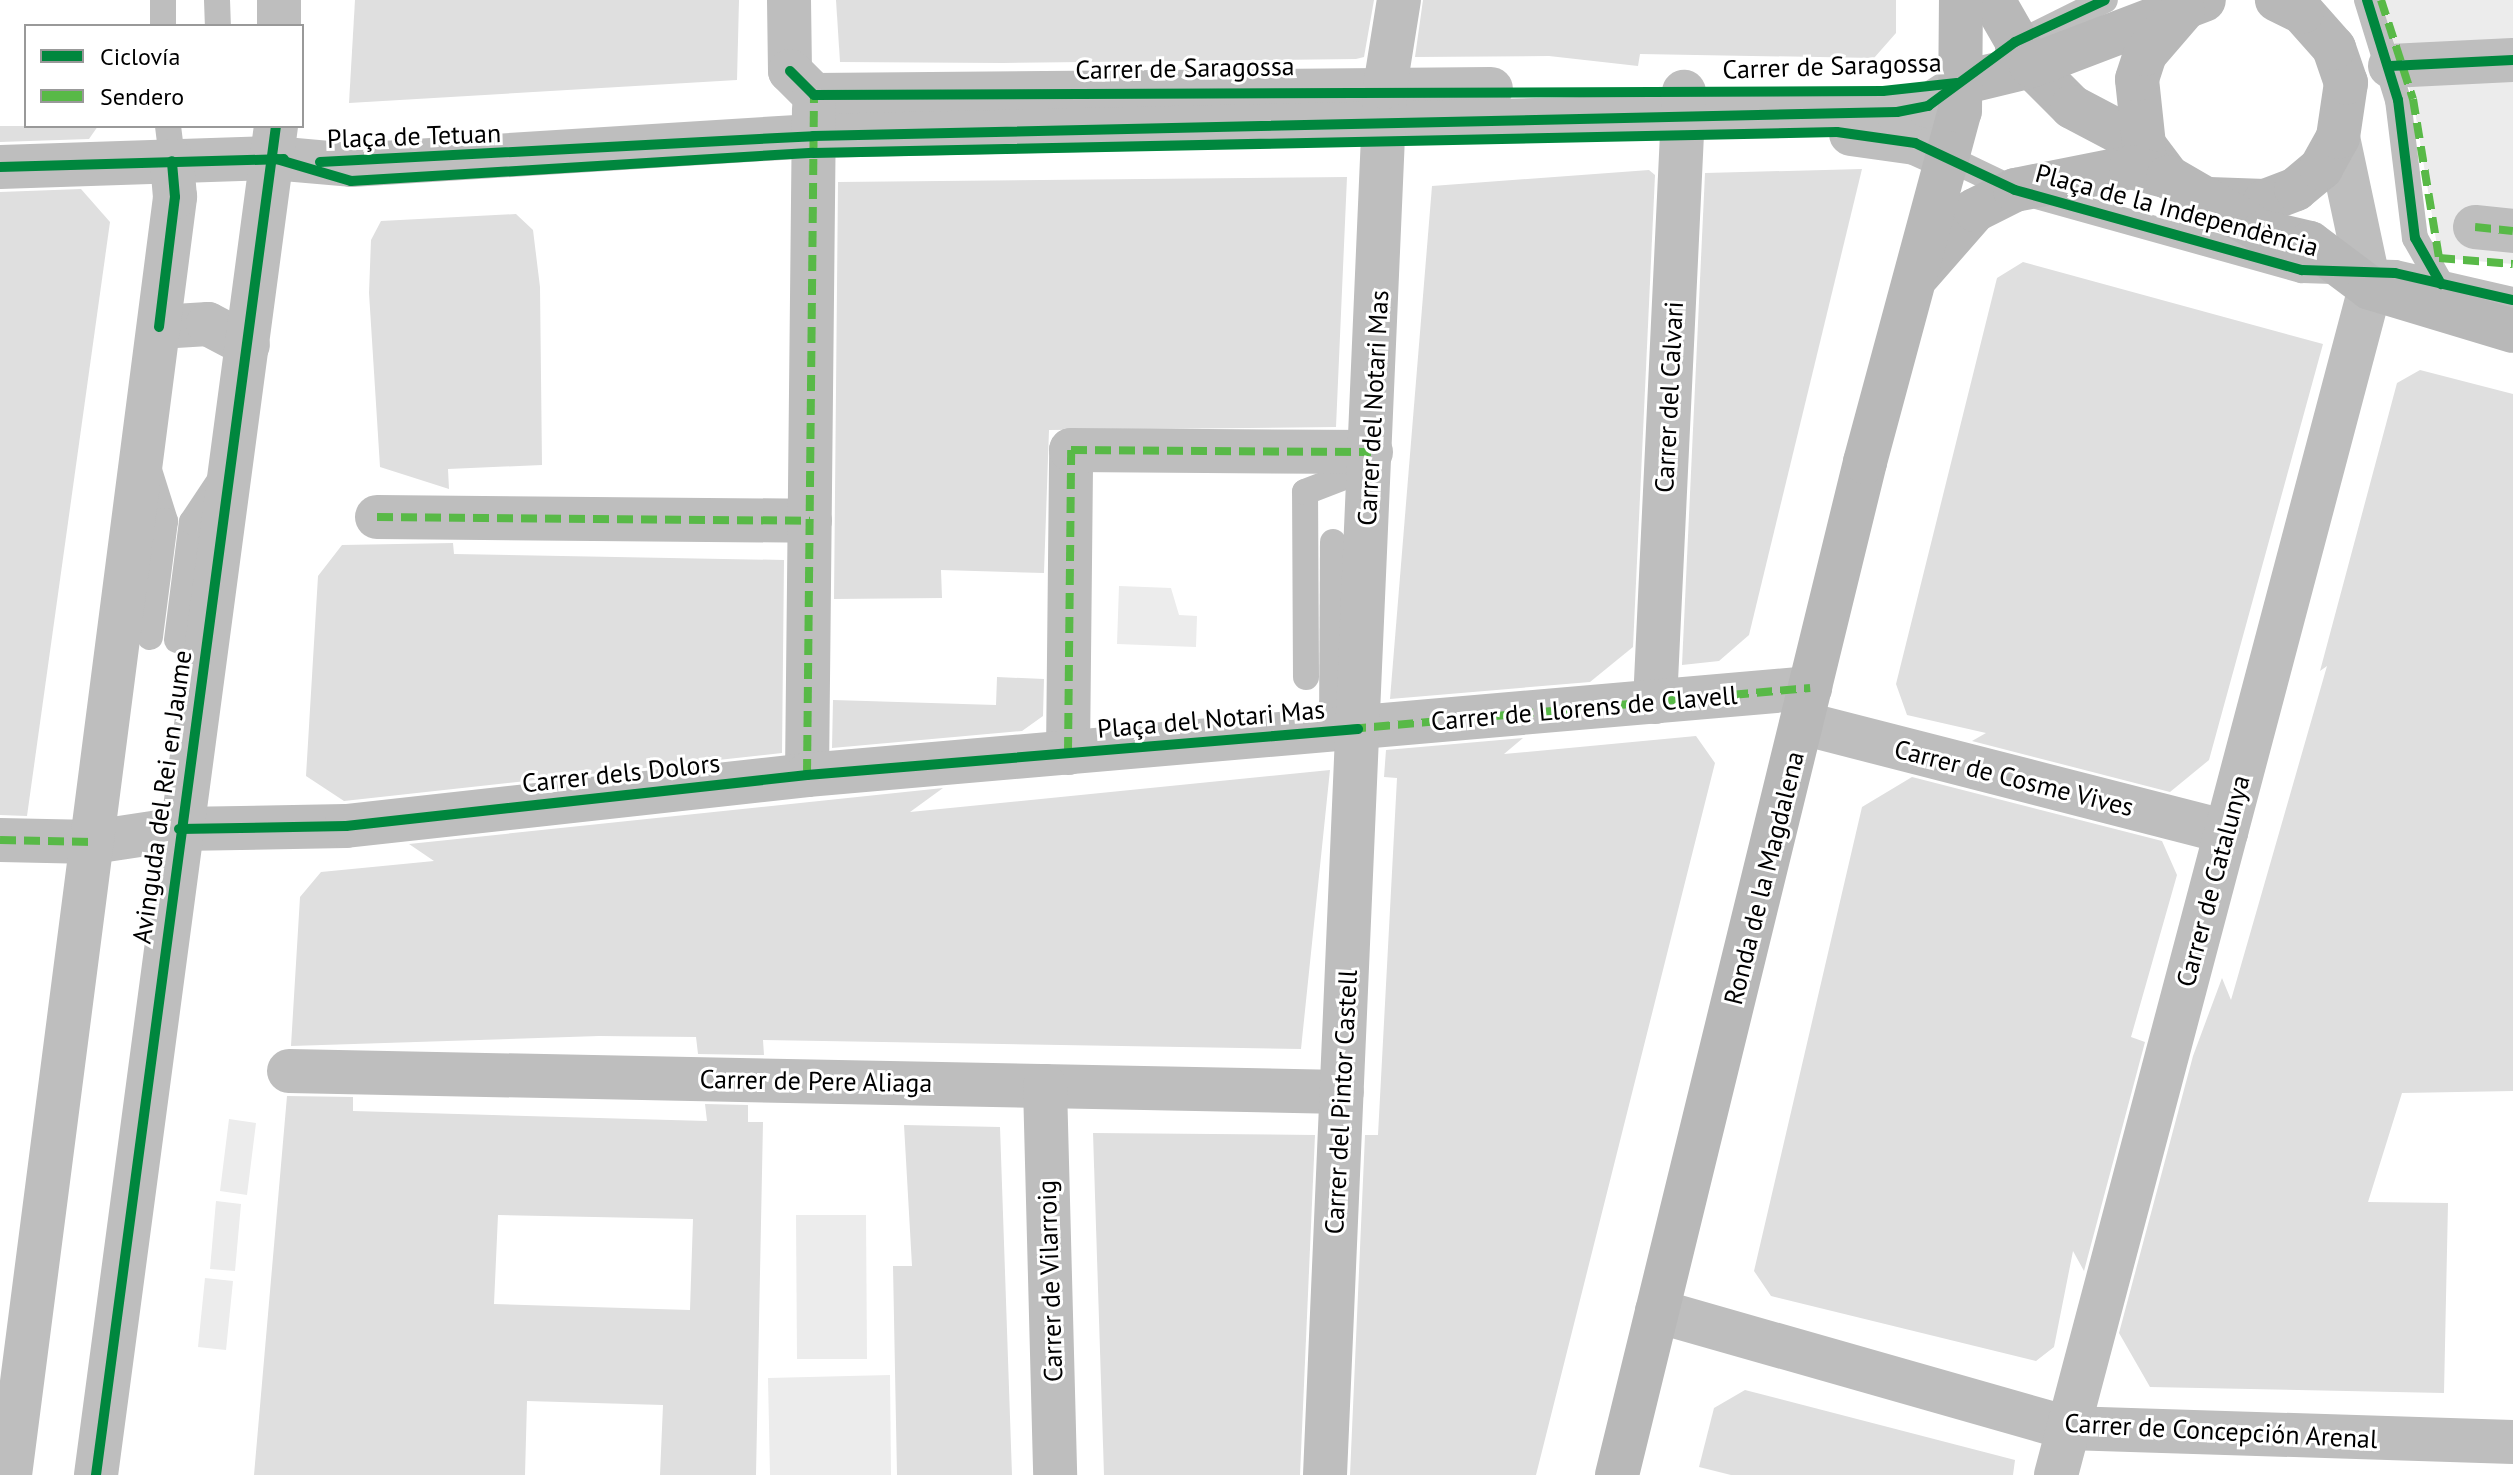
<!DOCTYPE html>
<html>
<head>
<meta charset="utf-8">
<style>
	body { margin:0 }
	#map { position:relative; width:2513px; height:1475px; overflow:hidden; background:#fff; font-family:"PT Sans",sans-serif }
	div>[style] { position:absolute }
	.green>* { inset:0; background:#ececec }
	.building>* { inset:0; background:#dfdfdf }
	.lane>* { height:26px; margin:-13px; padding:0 13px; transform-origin:13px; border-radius:13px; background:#bebebe }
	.street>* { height:44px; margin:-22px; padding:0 22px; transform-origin:22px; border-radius:22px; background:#bebebe }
	.secondary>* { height:44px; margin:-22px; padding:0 22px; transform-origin:22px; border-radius:22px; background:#b8b8b8 }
	.quiet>* { height:8px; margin-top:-4px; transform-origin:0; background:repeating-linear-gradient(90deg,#58b947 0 16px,transparent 0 24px) }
	.cycleway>* { height:10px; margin:-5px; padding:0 5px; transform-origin:5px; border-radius:5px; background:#00873e }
	span { translate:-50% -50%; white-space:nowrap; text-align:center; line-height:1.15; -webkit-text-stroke:6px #fff; paint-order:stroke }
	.street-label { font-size:26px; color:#000 }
	.legend { position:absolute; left:24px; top:24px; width:280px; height:104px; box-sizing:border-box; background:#fff; border:2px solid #999; margin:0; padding:10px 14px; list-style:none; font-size:24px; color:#000 }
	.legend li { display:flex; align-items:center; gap:16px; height:40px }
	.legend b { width:40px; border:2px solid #999 }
</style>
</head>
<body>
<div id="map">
	<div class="green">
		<i style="clip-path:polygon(2380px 0,2513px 0,2513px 264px,2439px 258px,2413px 99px)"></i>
		<i style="clip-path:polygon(1119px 586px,1171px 588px,1179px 615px,1197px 616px,1196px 647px,1117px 644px)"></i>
		<i style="clip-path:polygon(229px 1119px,256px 1123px,247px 1195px,220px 1191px)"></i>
		<i style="clip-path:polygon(216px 1201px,241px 1204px,235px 1271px,210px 1269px)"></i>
		<i style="clip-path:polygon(796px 1215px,866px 1215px,867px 1359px,797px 1359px)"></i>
		<i style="clip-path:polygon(205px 1278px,233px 1281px,226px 1350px,198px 1347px)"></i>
		<i style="clip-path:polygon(890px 1375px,891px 1475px,770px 1475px,768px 1378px)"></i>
	</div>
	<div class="building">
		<i style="clip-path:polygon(355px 0,739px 0,737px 80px,349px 103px)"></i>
		<i style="clip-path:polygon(836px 0,1374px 0,1364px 57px,1356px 59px,1003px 63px,840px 62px)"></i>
		<i style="clip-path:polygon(1423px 0,1896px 0,1896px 33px,1874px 58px,1640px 54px,1638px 66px,1549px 56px,1415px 57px)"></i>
		<i style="clip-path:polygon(0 126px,98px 126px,89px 139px,0 142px)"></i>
		<i style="clip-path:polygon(1862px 169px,1749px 635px,1719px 661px,1682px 665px,1705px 173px)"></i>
		<i style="clip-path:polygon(1649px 170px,1655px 175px,1633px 647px,1590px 682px,1390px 699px,1432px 186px)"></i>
		<i style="clip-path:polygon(1347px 177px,1336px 427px,1049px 430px,1044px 573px,941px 570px,942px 598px,834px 599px,838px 182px)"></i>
		<i style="clip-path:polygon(81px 189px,110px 222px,27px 816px,0 815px,0 192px)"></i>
		<i style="clip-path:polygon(516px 214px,533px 230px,540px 287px,542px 465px,448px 469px,449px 489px,380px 467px,369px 293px,371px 240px,381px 221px)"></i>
		<i style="clip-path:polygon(2023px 262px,2323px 344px,2209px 760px,2170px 792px,1972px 741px,1986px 733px,1907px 715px,1896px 684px,1997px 278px)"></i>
		<i style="clip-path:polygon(2420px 370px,2513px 394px,2513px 1091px,2402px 1093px,2368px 1202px,2448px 1203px,2444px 1393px,2150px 1387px,2119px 1333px,2193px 1056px,2222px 978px,2231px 1000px,2327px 666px,2320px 671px,2397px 383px)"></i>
		<i style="clip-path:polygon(453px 543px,454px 554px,784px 560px,782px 753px,344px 801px,306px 776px,318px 576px,342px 545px)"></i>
		<i style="clip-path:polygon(997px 677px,1044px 679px,1043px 716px,1022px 731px,832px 748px,833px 700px,996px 705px)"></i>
		<i style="clip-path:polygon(1696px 736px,1715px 763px,1536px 1475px,1350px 1475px,1365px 1135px,1378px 1135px,1397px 778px,1384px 777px,1386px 750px,1523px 738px,1504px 754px)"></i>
		<i style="clip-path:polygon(1330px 770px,1301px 1049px,763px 1040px,764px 1055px,756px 1055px,698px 1054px,696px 1037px,599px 1036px,291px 1046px,300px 897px,321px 872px,434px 861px,409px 844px,943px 788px,910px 812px)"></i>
		<i style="clip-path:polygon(1912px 777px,2162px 841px,2177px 875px,2131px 1037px,2145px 1042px,2084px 1271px,2073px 1251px,2054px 1347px,2036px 1361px,1771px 1296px,1754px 1271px,1862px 807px)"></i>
		<i style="clip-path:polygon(evenodd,287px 1096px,353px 1097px,353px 1111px,707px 1121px,705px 1104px,748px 1105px,748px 1122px,763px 1122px,756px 1475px,660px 1475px,663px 1405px,527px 1401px,525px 1475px,254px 1475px,287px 1096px,498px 1215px,693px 1219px,690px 1310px,494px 1304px,498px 1215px)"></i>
		<i style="clip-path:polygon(904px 1125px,1000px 1127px,1012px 1475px,897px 1475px,893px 1266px,912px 1266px)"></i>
		<i style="clip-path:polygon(1093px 1133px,1315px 1135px,1300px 1475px,1104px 1475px)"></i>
		<i style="clip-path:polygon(1745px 1390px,2015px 1460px,2013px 1475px,1731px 1475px,1699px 1467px,1714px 1408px)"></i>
	</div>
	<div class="lane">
		<i style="left:163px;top:0;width:26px;rotate:90deg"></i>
		<i style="left:217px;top:0;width:26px;rotate:88deg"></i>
		<i style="left:2367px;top:0;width:105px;rotate:72.8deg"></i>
		<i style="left:2398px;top:100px;width:139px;rotate:83deg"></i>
		<i style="left:2415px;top:238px;width:53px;rotate:60.5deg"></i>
		<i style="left:2008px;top:48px;width:108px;rotate:-26.3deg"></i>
		<i style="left:168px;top:126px;width:35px;rotate:83deg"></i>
		<i style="left:1946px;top:157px;width:76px;rotate:25.6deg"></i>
		<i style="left:2015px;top:190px;width:298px;rotate:15.6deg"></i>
		<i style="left:2302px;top:270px;width:93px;rotate:1.8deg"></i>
		<i style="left:2395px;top:273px;width:121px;rotate:12.9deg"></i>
		<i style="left:148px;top:467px;width:57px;rotate:72.5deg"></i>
		<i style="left:165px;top:521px;width:117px;rotate:97.4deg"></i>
		<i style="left:177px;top:640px;width:119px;rotate:-82.8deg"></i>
		<i style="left:192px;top:522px;width:54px;rotate:-56.3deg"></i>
		<i style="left:1306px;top:677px;width:185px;rotate:-90.3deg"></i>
		<i style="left:1305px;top:492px;width:70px;rotate:-21deg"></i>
		<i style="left:1332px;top:731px;width:189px;rotate:-89.7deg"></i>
	</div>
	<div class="street">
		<i style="left:279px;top:0;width:26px;rotate:90deg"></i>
		<i style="left:789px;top:0;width:71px;rotate:89.2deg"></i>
		<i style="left:790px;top:71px;width:34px;rotate:45deg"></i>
		<i style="left:814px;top:95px;width:677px;rotate:-0.51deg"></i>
		<i style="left:2390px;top:66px;width:123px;rotate:-2.8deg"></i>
		<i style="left:1851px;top:134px;width:65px;rotate:8deg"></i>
		<i style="left:1915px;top:143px;width:34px;rotate:24deg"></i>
		<i style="left:0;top:167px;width:273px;rotate:-1.9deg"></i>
		<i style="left:273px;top:158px;width:78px;rotate:5.1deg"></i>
		<i style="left:351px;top:165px;width:463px;rotate:-3.6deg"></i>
		<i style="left:813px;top:136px;width:1084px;rotate:-1.27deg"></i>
		<i style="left:1897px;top:112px;width:32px;rotate:-11deg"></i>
		<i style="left:1928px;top:106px;width:44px;rotate:-33deg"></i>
		<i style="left:2475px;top:227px;width:38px;rotate:6deg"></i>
		<i style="left:159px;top:327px;width:49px;rotate:-3.5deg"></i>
		<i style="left:208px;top:324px;width:45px;rotate:27.7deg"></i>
		<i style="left:377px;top:517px;width:433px;rotate:0.5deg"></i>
		<i style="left:1655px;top:702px;width:611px;rotate:-87.28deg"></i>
		<i style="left:1802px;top:723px;width:438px;rotate:14.4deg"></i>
		<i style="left:1068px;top:753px;width:303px;rotate:-89.4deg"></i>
		<i style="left:1071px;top:450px;width:300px;rotate:0.4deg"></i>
		<i style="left:807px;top:775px;width:666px;rotate:-89.4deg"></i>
		<i style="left:0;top:840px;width:93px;rotate:1.2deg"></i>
		<i style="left:93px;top:842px;width:87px;rotate:-8.6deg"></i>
		<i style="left:179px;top:829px;width:167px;rotate:-1deg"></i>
		<i style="left:346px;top:826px;width:464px;rotate:-6.3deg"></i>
		<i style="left:807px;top:775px;width:1007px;rotate:-4.96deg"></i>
		<i style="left:289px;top:1071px;width:1053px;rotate:1.14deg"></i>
		<i style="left:1045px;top:1086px;width:389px;rotate:88.5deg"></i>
		<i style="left:1657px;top:1311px;width:427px;rotate:15.9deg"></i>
		<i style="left:2068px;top:1428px;width:445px;rotate:1.8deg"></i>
		<i style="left:10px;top:1475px;width:1289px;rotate:-82.64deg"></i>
		<i style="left:175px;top:197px;width:36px;rotate:-95deg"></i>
		<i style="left:96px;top:1475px;width:1361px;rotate:-82.4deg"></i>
		<i style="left:1325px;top:1475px;width:1389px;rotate:-87.52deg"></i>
		<i style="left:1385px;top:87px;width:88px;rotate:-80.9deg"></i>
		<i style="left:2056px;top:1475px;width:1228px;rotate:-75.18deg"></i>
		<i style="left:2370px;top:288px;width:154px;rotate:-102deg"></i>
	</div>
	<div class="secondary">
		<i style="left:1993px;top:0;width:76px;rotate:60.1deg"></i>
		<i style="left:2031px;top:66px;width:58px;rotate:45deg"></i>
		<i style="left:2072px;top:107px;width:81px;rotate:27.8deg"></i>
		<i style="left:2144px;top:145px;width:40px;rotate:53deg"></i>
		<i style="left:1965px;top:82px;width:68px;rotate:-13.6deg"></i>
		<i style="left:2031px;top:66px;width:185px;rotate:-20.9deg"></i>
		<i style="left:2144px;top:145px;width:66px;rotate:-96.1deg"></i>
		<i style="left:2137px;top:79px;width:26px;rotate:-72deg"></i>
		<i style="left:2145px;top:54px;width:58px;rotate:-49.2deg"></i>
		<i style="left:2209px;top:199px;width:56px;rotate:2deg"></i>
		<i style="left:2265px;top:201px;width:33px;rotate:-21deg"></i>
		<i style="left:2296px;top:189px;width:33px;rotate:-40deg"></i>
		<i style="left:2321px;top:168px;width:35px;rotate:-61deg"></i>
		<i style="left:2338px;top:137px;width:55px;rotate:-81.6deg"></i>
		<i style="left:2346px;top:83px;width:37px;rotate:-109deg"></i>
		<i style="left:2334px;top:48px;width:48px;rotate:-131.6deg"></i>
		<i style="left:2302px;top:12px;width:28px;rotate:-154deg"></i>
		<i style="left:1919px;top:274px;width:85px;rotate:-48.8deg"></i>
		<i style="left:1975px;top:210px;width:45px;rotate:-26.6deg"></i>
		<i style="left:2015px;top:190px;width:118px;rotate:-11.2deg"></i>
		<i style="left:2131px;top:167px;width:38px;rotate:15deg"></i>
		<i style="left:2168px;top:177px;width:110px;rotate:30.1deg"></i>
		<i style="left:2263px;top:232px;width:48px;rotate:13.2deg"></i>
		<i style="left:2310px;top:243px;width:75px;rotate:36.9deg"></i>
		<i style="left:2370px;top:288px;width:149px;rotate:16.7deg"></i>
		<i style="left:1617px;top:1475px;width:1043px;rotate:-76.24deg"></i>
		<i style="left:1865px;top:462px;width:364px;rotate:-74.9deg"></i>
		<i style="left:1960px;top:111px;width:111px;rotate:-89.5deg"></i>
	</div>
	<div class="quiet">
		<i style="left:2381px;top:0;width:104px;rotate:72.1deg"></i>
		<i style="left:2413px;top:99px;width:161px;rotate:80.7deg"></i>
		<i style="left:2439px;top:258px;width:74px;rotate:4.6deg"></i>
		<i style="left:2475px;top:227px;width:38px;rotate:6deg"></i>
		<i style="left:377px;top:517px;width:433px;rotate:0.5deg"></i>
		<i style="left:1350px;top:729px;width:462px;rotate:-5.1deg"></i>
		<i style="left:1068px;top:753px;width:303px;rotate:-89.4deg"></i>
		<i style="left:1071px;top:450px;width:300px;rotate:0.4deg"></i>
		<i style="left:807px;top:775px;width:680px;rotate:-89.41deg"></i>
		<i style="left:0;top:840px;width:93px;rotate:1.2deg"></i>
	</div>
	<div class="cycleway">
		<i style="left:2367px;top:0;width:105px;rotate:72.8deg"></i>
		<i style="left:2398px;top:100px;width:139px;rotate:83deg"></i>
		<i style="left:2415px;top:238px;width:53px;rotate:60.5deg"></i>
		<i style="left:2390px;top:66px;width:123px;rotate:-2.8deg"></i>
		<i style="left:790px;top:71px;width:34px;rotate:45deg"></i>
		<i style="left:814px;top:95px;width:1069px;rotate:-0.21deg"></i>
		<i style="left:1883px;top:91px;width:74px;rotate:-6.2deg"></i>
		<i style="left:273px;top:158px;width:81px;rotate:16.4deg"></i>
		<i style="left:351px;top:181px;width:463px;rotate:-3.5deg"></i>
		<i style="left:813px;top:153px;width:1024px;rotate:-1.17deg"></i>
		<i style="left:1837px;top:132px;width:79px;rotate:8deg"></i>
		<i style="left:1915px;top:143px;width:110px;rotate:25.2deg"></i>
		<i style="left:2015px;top:190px;width:298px;rotate:15.6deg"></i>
		<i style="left:2302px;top:270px;width:93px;rotate:1.8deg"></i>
		<i style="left:2395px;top:273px;width:121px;rotate:12.9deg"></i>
		<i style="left:320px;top:162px;width:494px;rotate:-3deg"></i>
		<i style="left:813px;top:136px;width:1084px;rotate:-1.27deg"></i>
		<i style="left:1897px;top:112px;width:32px;rotate:-11deg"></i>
		<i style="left:1928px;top:106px;width:108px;rotate:-36.3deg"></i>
		<i style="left:2015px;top:42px;width:99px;rotate:-25deg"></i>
		<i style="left:0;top:167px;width:284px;rotate:-1.6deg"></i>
		<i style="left:159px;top:327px;width:131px;rotate:-83deg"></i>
		<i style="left:175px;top:197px;width:36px;rotate:-95deg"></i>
		<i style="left:179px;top:829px;width:167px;rotate:-1deg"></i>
		<i style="left:346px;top:826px;width:464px;rotate:-6.3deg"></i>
		<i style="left:807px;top:775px;width:553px;rotate:-4.77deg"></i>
		<i style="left:96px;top:1475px;width:1361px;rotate:-82.4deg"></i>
	</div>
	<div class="street-label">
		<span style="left:1832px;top:66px;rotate:-2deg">Carrer de Saragossa</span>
		<span style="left:1185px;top:68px;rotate:-1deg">Carrer de Saragossa</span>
		<span style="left:414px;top:136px;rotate:-2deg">Plaça de Tetuan</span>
		<span style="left:2177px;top:210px;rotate:15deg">Plaça de la Independència</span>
		<span style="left:1669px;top:397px;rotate:-87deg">Carrer del Calvari</span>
		<span style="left:1373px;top:408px;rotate:-87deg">Carrer del Notari Mas</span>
		<span style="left:1584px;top:708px;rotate:-5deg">Carrer de Llorens de Clavell</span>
		<span style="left:1211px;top:719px;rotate:-5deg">Plaça del Notari Mas</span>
		<span style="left:621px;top:773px;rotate:-6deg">Carrer dels Dolors</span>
		<span style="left:2014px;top:778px;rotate:14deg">Carrer de Cosme Vives</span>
		<span style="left:162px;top:797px;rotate:-82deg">Avinguda del Rei en Jaume</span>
		<span style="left:1764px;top:878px;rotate:-76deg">Ronda de la Magdalena</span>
		<span style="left:2213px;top:881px;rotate:-75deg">Carrer de Catalunya</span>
		<span style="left:816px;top:1081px;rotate:1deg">Carrer de Pere Aliaga</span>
		<span style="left:1341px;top:1102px;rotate:-87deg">Carrer del Pintor Castell</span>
		<span style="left:1050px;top:1281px;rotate:-92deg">Carrer de Vilarroig</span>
		<span style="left:2221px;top:1431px;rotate:3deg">Carrer de Concepción Arenal</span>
	</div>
	<ul class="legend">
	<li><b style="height:10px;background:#00873e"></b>Ciclovía</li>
	<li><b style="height:10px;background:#58b947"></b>Sendero</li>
	</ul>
</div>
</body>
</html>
